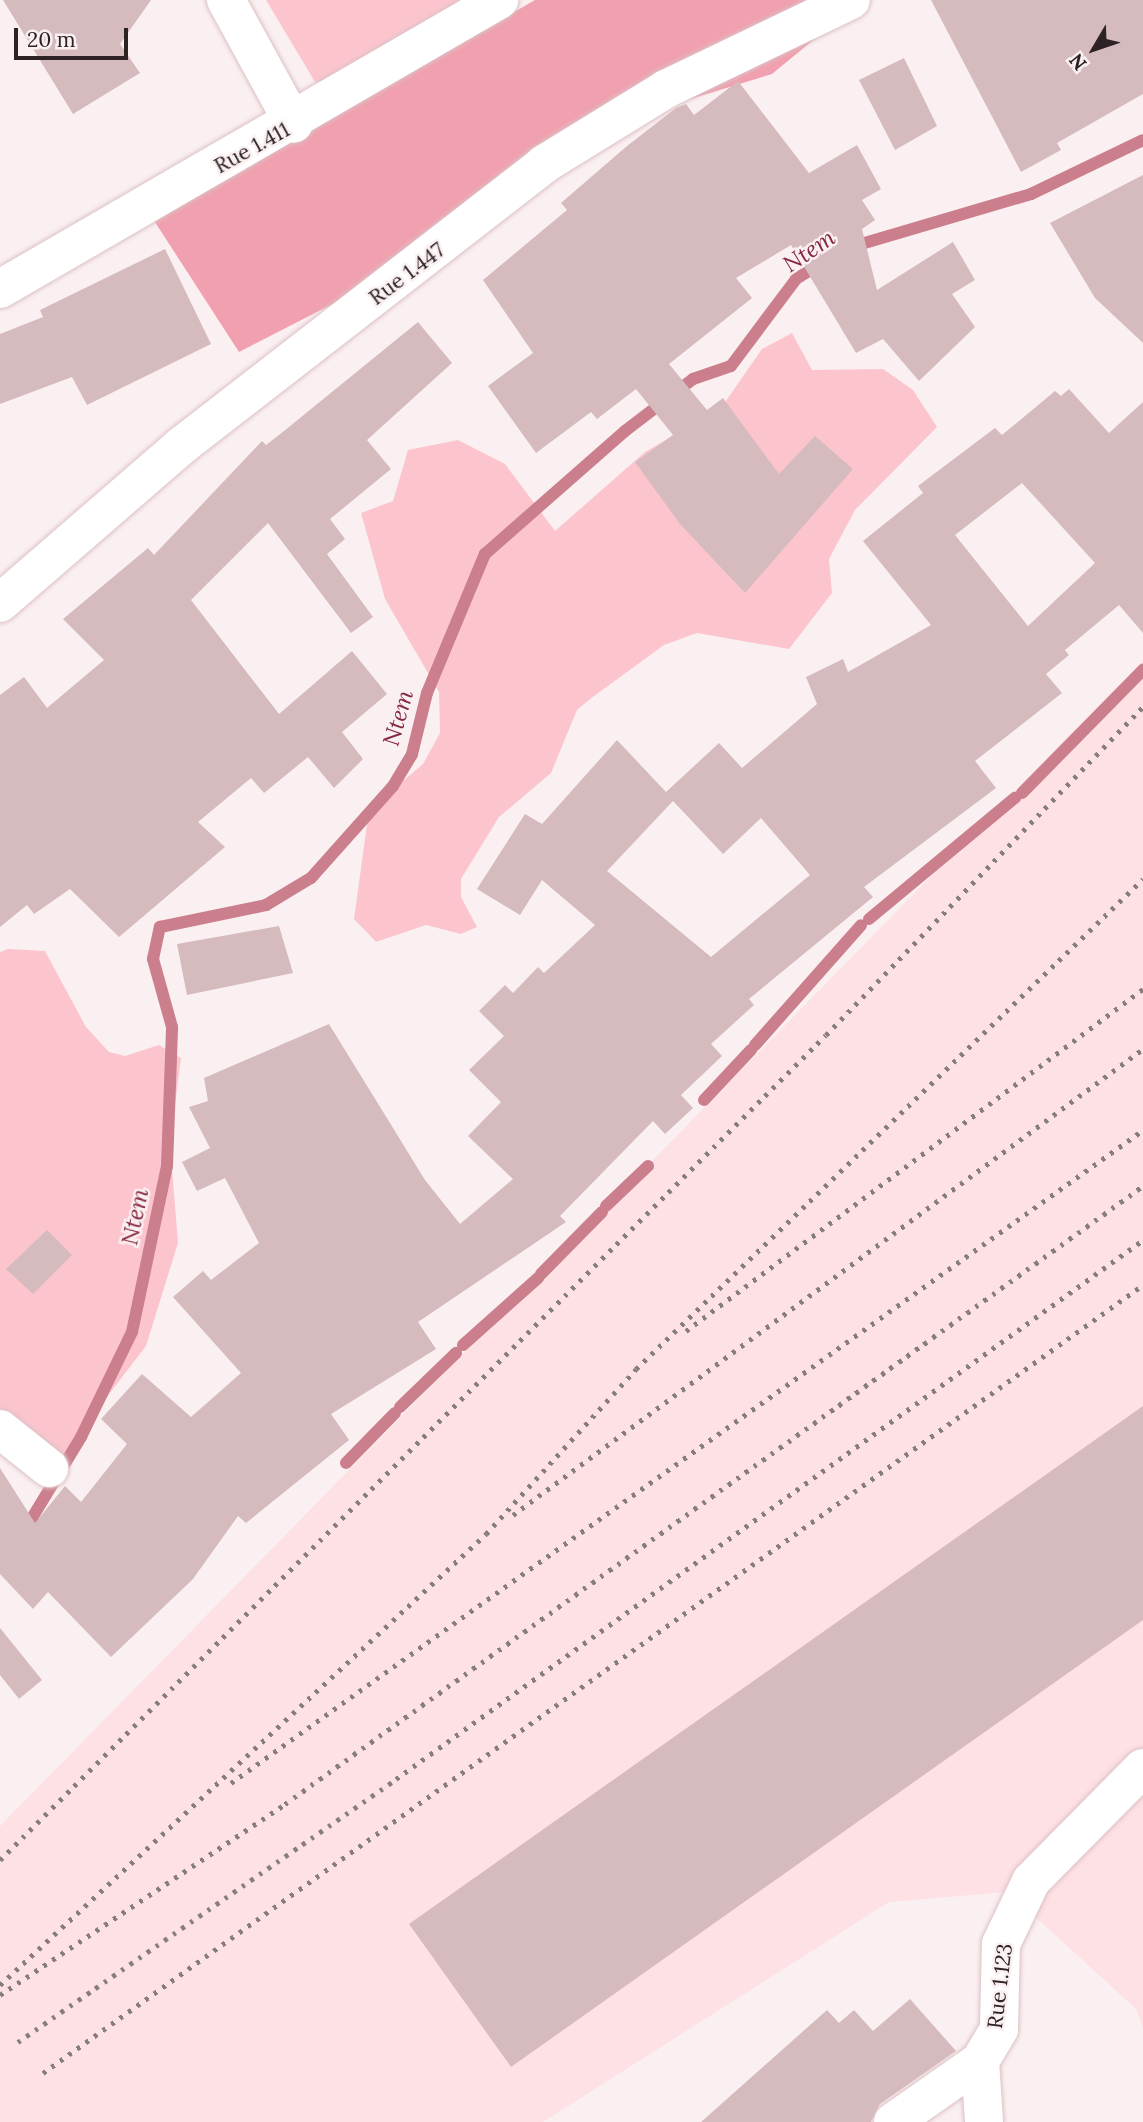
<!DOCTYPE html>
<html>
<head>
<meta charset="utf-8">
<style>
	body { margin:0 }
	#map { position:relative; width:1143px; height:2122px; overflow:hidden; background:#fbf0f1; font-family:Lora,serif }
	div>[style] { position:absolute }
	.built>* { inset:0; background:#fee1e5 }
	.green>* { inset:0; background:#fcc5ce }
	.forest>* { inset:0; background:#f0a0ae }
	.stream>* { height:12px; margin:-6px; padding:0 6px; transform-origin:6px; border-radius:6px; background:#cb7e8c }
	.building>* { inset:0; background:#d5babe }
	.roads { filter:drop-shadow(0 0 2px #dcc1c5) drop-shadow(0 0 2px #dcc1c5) }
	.street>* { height:38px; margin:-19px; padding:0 19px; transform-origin:19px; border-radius:19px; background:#fff }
	.rail>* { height:5px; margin-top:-2.5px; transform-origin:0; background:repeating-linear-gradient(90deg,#887d7e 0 3.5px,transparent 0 10.5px) }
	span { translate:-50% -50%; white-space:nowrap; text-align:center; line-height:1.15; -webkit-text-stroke:5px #fbf0f1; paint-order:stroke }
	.street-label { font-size:21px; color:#2d2324 }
	.water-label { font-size:23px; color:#842740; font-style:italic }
	.north { position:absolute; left:1059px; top:14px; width:70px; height:70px; -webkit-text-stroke:5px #fbf0f1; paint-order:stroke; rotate:231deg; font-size:19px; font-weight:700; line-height:28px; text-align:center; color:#2d2324 }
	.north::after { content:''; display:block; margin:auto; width:24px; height:32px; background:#2d2324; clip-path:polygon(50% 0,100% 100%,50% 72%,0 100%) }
	.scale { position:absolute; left:14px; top:28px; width:114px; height:32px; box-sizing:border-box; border:4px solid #2d2324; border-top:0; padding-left:9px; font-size:21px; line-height:24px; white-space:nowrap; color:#2d2324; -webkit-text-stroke:5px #fbf0f1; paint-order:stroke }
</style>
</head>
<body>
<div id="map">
	<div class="built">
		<i style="clip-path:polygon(1143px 660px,1143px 2028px,1136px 2009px,1008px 1892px,889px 1902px,543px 2122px,0 2122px,0 1826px)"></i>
	</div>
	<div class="green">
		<i style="clip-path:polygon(266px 0,483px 0,356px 76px,315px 82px)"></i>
		<i style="clip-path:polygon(792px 333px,812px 370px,883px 369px,913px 390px,937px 427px,855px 510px,829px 559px,832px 593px,789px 649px,697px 633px,664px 645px,590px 699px,577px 710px,551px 773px,499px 817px,461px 879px,461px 897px,477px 927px,461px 934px,426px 925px,376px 942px,354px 919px,369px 810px,423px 764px,440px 733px,439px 692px,385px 599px,361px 513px,393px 501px,408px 450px,458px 440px,505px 464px,555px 531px,645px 452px,721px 408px,762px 349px)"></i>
		<i style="clip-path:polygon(8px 949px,45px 951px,86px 1027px,109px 1052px,125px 1056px,159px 1045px,181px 1058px,170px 1144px,178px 1243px,146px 1346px,90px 1419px,68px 1460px,0 1415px,0 952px)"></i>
	</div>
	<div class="forest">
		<i style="clip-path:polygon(535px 0,839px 0,840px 18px,772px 74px,543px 144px,397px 271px,239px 352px,153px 219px)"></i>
	</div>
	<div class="stream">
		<i style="left:851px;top:247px;width:188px;rotate:-16.4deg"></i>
		<i style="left:1031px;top:194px;width:124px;rotate:-25.7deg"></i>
		<i style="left:1022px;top:793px;width:173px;rotate:-45.5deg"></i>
		<i style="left:869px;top:919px;width:190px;rotate:-39.7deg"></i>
		<i style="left:755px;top:1045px;width:160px;rotate:-48.5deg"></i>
		<i style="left:704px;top:1100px;width:69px;rotate:-46.8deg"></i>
		<i style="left:606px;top:1206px;width:58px;rotate:-43.6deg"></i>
		<i style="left:541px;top:1274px;width:87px;rotate:-45.5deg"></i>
		<i style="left:463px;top:1345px;width:101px;rotate:-41.8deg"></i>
		<i style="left:400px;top:1407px;width:78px;rotate:-44deg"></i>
		<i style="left:346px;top:1463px;width:70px;rotate:-45.6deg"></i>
		<i style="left:0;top:1552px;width:47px;rotate:-46.7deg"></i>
		<i style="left:32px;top:1518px;width:95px;rotate:-58.8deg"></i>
		<i style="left:81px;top:1437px;width:117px;rotate:-64.1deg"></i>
		<i style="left:132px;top:1332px;width:170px;rotate:-78.1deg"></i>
		<i style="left:167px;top:1166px;width:139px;rotate:-87.9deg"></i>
		<i style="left:172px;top:1027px;width:71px;rotate:-105.6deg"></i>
		<i style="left:153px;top:959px;width:33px;rotate:-78deg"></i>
		<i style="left:160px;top:927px;width:108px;rotate:-11.7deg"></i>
		<i style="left:266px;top:905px;width:52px;rotate:-31deg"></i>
		<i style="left:311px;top:878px;width:123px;rotate:-48.3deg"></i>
		<i style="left:393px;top:786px;width:37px;rotate:-59deg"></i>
		<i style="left:412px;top:754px;width:63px;rotate:-76.2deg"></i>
		<i style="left:427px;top:693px;width:151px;rotate:-67.4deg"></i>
		<i style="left:485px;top:554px;width:186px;rotate:-41.3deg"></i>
		<i style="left:625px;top:431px;width:86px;rotate:-37.4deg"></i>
		<i style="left:693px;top:379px;width:40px;rotate:-18.9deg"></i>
		<i style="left:731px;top:366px;width:109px;rotate:-53.2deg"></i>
		<i style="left:796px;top:279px;width:28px;rotate:-32deg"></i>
	</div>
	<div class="building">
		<i style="clip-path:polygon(3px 0,151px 0,120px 44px,140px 73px,73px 114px)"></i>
		<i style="clip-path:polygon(931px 0,1143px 0,1143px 94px,1057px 143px,1061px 150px,1021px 172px)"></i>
		<i style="clip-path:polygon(904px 58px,937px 126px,895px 150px,859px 80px)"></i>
		<i style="clip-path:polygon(738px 81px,809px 173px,857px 145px,881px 189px,862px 200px,875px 220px,862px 229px,877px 290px,953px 242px,975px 280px,952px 294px,975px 327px,919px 381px,883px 339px,856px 353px,791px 245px,736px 278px,752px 298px,669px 364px,707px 410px,723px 398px,779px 474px,815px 436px,853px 469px,745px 593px,680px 524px,635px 462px,673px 435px,636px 389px,597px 419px,591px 412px,536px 453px,488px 386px,533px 353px,483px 280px,567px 210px,561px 203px,627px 146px,676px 108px,686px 104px,694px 115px)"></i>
		<i style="clip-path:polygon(1143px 175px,1143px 343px,1095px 298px,1050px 223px)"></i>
		<i style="clip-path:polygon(165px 249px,211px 344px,87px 405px,72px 377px,0 404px,0 334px,43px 317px,40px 310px)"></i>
		<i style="clip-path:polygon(418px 322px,452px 363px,367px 440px,391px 469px,330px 519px,345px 539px,327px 554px,373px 617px,351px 633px,268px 523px,191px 600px,279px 714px,352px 651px,387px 694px,342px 732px,363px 759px,334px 788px,308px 757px,264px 793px,251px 778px,198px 822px,225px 847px,119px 937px,70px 889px,34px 914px,27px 905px,0 927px,0 695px,24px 677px,47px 708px,104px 660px,63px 619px,148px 548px,154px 555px,262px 441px,266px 445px,284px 431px)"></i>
		<i style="clip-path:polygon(evenodd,1069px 389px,1109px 433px,1143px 402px,1143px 633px,1119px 605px,1065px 650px,1069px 655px,1046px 674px,1062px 693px,975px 761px,996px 788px,864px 887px,873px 897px,749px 999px,754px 1005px,711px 1044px,722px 1056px,681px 1095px,693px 1108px,665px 1134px,653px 1121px,560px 1216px,566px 1222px,418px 1322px,436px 1349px,331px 1414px,349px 1440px,246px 1523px,238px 1516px,193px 1579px,111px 1657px,48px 1592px,33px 1609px,0 1574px,0 1468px,35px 1523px,65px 1486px,81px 1502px,127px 1444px,101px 1419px,142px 1374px,191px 1417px,241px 1373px,173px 1297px,203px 1271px,211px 1280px,259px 1243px,225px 1178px,197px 1191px,182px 1162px,210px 1148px,189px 1107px,208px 1101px,204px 1078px,329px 1024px,425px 1180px,460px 1224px,513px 1179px,468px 1136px,501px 1102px,469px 1070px,504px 1036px,479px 1011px,505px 985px,513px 993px,538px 967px,544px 973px,595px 925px,542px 880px,520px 915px,477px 889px,525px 814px,542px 824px,617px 740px,666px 792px,719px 743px,742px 768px,817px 704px,806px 677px,843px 659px,848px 672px,931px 625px,863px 541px,923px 493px,918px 486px,995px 428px,1002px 435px,1055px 391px,1061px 396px,1069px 389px,1022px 483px,1095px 563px,1028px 626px,955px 535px,1022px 483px,1069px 389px,673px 801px,723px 854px,761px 818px,810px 875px,711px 957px,607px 871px,673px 801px)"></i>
		<i style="clip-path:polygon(279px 926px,293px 973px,187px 995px,177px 944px)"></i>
		<i style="clip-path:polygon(47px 1230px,72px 1255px,33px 1294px,6px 1269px)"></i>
		<i style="clip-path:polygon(1143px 1406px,1143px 1620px,511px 2067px,409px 1924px)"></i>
		<i style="clip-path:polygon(0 1628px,42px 1680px,19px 1699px,0 1675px)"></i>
		<i style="clip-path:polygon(910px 1999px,956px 2051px,880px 2104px,871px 2122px,701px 2122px,827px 2010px,839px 2023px,854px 2010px,873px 2031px)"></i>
	</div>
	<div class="roads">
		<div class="street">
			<i style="left:226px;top:0;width:141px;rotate:61.3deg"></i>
			<i style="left:0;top:289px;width:577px;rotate:-30.08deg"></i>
			<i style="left:0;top:603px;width:240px;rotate:-40.9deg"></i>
			<i style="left:181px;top:446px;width:460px;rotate:-37.8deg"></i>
			<i style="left:544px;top:164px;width:143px;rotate:-31.6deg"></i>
			<i style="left:666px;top:89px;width:205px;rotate:-25.7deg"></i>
			<i style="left:0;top:1429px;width:63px;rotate:38.5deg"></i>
			<i style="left:980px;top:2061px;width:61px;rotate:86.2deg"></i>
			<i style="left:893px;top:2122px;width:106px;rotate:-35deg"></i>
			<i style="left:980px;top:2061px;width:37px;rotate:-59deg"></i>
			<i style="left:999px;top:2029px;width:85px;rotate:-88.7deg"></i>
			<i style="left:1001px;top:1944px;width:70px;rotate:-64.5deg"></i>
			<i style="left:1031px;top:1881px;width:159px;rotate:-45.3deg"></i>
		</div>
	</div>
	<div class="rail">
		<i style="left:686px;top:1331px;width:571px;rotate:-36.81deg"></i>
		<i style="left:513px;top:1515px;width:784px;rotate:-36.49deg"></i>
		<i style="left:231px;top:1783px;width:1122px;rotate:-35.6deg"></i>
		<i style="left:0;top:1860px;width:1167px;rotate:-44.97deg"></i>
		<i style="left:826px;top:1035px;width:456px;rotate:-46deg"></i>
		<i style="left:0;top:1985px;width:663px;rotate:-42.86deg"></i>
		<i style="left:486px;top:1534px;width:223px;rotate:-47.7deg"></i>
		<i style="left:636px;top:1369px;width:705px;rotate:-44.02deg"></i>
		<i style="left:0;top:1995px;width:343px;rotate:-33.8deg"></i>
		<i style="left:285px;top:1804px;width:1057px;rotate:-35.76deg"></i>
		<i style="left:18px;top:2042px;width:460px;rotate:-34.8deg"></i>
		<i style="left:396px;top:1779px;width:921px;rotate:-35.81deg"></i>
		<i style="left:43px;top:2073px;width:1353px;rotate:-35.62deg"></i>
	</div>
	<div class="street-label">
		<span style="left:252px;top:148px;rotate:-29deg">Rue 1.411</span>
		<span style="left:407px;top:274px;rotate:-37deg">Rue 1.447</span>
		<span style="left:1000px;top:1986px;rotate:-83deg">Rue 1.123</span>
	</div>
	<div class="water-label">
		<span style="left:809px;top:251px;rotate:-34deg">Ntem</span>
		<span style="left:398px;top:718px;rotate:-74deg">Ntem</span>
		<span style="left:135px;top:1217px;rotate:-78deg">Ntem</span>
	</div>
	<div class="north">N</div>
	<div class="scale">20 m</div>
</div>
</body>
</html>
